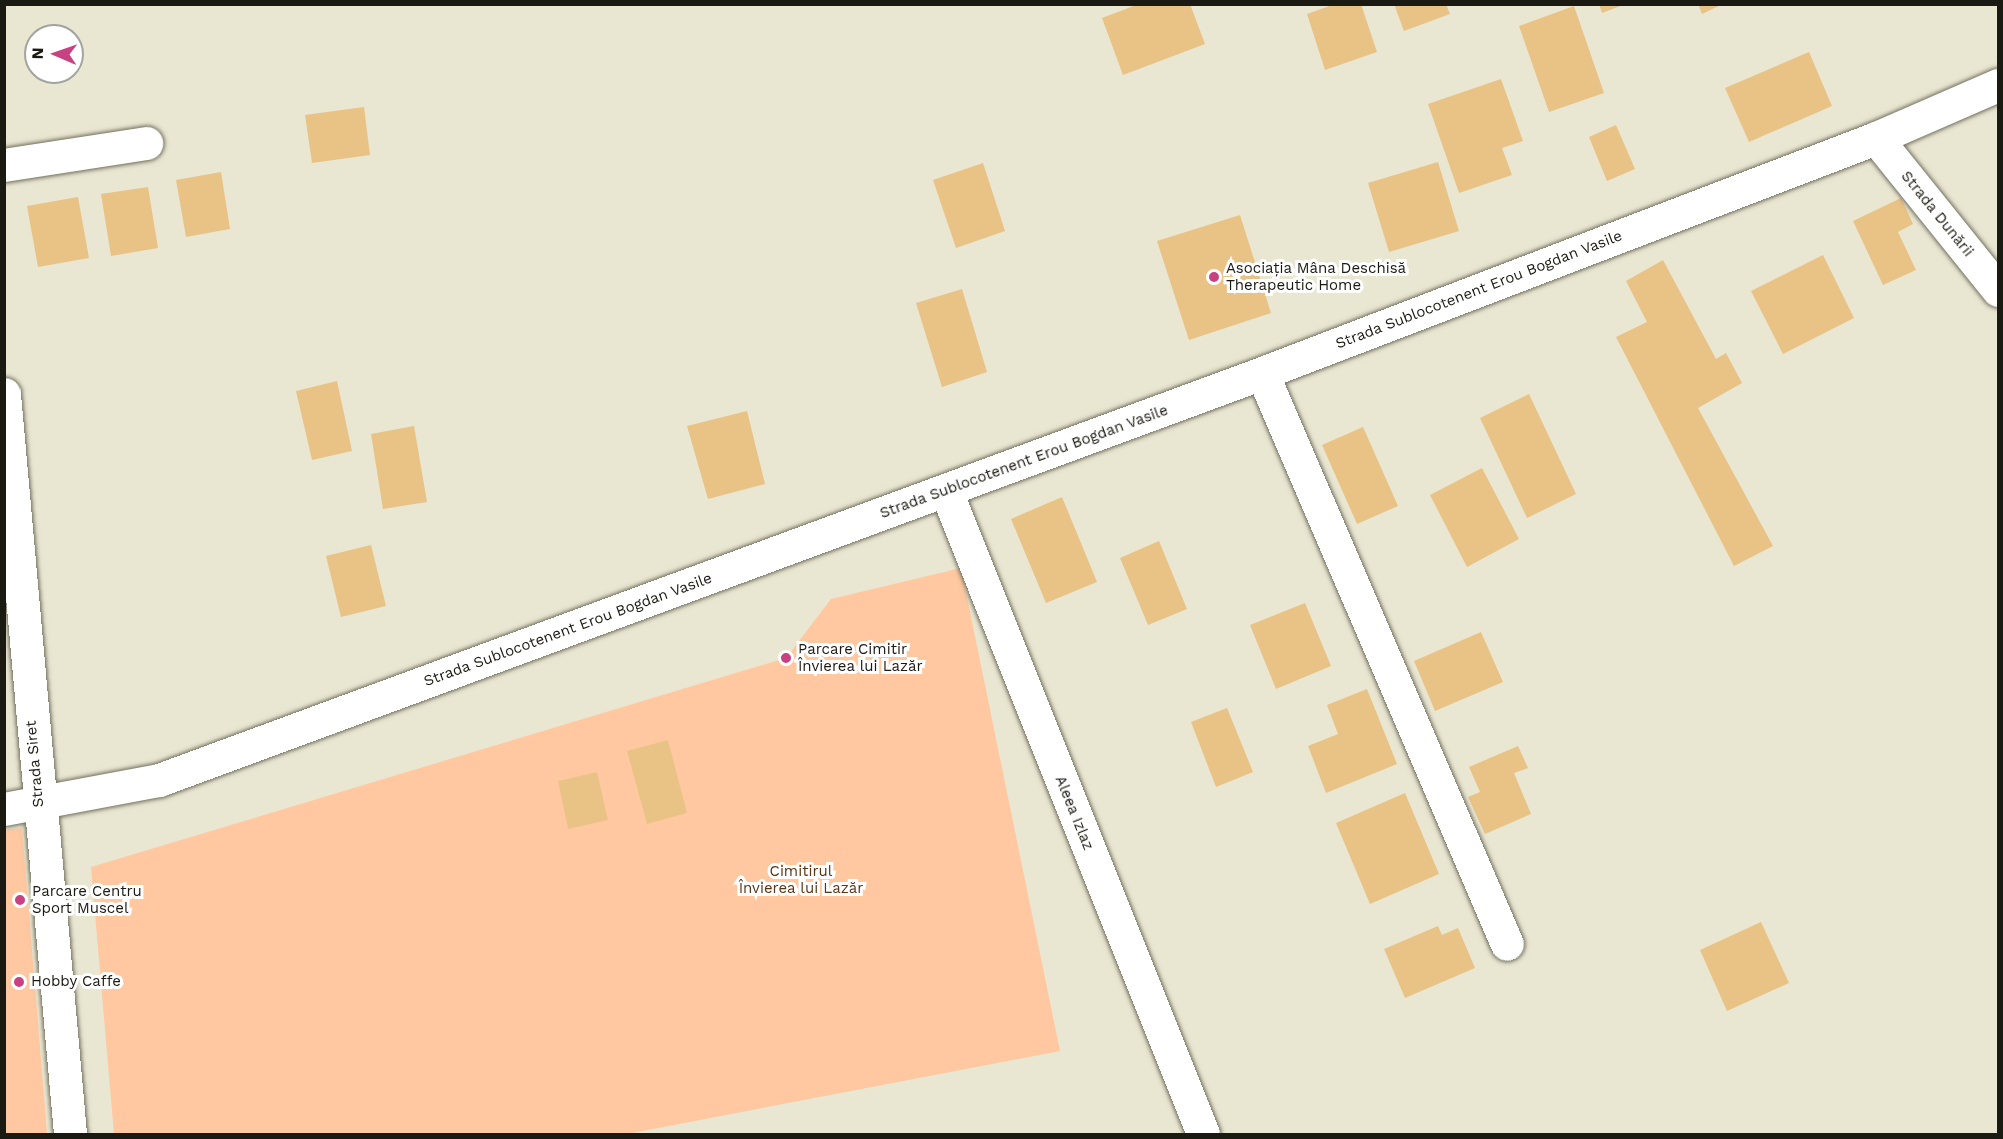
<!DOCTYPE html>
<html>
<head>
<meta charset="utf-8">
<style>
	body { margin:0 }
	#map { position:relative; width:2003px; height:1139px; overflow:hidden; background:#e9e6d2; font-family:"Work Sans",sans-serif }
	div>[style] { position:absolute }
	.green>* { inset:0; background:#ffc8a0 }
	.building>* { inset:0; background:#e9c386 }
	.roads { filter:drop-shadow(0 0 2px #73705f) drop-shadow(0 0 2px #73705f) }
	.minor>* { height:33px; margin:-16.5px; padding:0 16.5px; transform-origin:16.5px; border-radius:16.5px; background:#fff }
	.dots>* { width:16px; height:16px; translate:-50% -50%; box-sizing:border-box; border:3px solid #fff; border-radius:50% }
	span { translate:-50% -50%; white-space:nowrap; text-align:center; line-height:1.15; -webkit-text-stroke:6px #fff; paint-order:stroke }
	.street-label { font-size:15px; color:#1a1912 }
	.poi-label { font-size:15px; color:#1a1912 }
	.left { translate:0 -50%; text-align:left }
	.park-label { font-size:15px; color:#5a3413 }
	.frame { position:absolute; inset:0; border:6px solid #1a1912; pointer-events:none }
	.north { position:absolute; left:24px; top:24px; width:60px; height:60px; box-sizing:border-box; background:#fff; border:2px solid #a3a3a0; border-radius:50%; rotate:272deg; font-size:16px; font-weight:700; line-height:24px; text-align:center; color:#1a1912 }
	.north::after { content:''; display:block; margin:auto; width:21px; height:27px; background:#c84281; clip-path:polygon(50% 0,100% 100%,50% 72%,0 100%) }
</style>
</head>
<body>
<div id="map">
	<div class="green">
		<i style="clip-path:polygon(961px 568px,1060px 1051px,627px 1134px,114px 1134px,91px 867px,786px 658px,831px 599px)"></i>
		<i style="clip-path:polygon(22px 828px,47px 1134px,5px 1134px,5px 830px)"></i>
	</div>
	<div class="building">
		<i style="clip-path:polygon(1139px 4px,1190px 4px,1205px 44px,1123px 75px,1102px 18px)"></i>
		<i style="clip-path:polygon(1335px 4px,1361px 4px,1377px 52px,1325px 70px,1307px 14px)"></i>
		<i style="clip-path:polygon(1394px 4px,1446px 4px,1450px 14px,1404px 31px)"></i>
		<i style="clip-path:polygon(1599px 4px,1623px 4px,1623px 5px,1602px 13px)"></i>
		<i style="clip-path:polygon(1698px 4px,1723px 4px,1702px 14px)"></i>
		<i style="clip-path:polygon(1574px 6px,1604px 93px,1549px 112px,1519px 26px)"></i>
		<i style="clip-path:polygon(1809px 52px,1832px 106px,1749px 142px,1725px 88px)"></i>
		<i style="clip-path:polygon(1501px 79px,1523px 141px,1502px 148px,1512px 175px,1459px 193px,1428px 104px)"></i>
		<i style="clip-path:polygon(364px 107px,370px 155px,312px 163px,305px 115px)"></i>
		<i style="clip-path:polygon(1616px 125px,1635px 169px,1607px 181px,1589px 137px)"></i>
		<i style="clip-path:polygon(1438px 162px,1459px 231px,1389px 252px,1368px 183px)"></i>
		<i style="clip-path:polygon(983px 163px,1005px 231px,956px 248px,933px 180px)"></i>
		<i style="clip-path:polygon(221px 172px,230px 229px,186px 237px,176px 180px)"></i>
		<i style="clip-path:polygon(148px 187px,158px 248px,111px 256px,101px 194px)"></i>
		<i style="clip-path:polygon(78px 197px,89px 258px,38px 267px,27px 206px)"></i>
		<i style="clip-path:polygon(1901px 198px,1913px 224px,1898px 232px,1916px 270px,1883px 285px,1853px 221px)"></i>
		<i style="clip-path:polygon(1240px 215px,1271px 313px,1189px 340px,1157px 241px)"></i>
		<i style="clip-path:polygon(1823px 255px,1854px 318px,1783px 354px,1751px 291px)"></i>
		<i style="clip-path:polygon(1663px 260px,1716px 359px,1726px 353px,1742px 383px,1698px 408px,1773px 546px,1734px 566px,1616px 337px,1647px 322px,1626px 281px)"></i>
		<i style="clip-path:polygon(962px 289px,987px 372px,942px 387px,916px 303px)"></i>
		<i style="clip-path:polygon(337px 381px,352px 451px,312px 460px,296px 391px)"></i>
		<i style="clip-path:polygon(1529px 394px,1576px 494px,1527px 518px,1480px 418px)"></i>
		<i style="clip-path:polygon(747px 411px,765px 484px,708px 499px,687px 426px)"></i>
		<i style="clip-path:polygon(414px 426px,427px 502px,383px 509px,371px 434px)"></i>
		<i style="clip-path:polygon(1363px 427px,1398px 506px,1357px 524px,1322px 445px)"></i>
		<i style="clip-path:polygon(1482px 468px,1519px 539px,1467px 567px,1430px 495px)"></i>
		<i style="clip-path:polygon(1062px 497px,1097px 582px,1046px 603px,1011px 519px)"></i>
		<i style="clip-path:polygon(1159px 541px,1187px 609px,1148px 625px,1120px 558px)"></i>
		<i style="clip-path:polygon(371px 545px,386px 606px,341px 617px,326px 556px)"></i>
		<i style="clip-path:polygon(1305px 603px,1331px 666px,1276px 689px,1250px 625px)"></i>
		<i style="clip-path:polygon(1481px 632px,1503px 682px,1435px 711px,1414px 661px)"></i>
		<i style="clip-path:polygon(1367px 689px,1397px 764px,1326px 793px,1308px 746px,1338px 734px,1327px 705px)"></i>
		<i style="clip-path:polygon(1227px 708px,1253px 772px,1216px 787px,1191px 722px)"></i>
		<i style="clip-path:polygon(668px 740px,687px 813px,647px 824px,627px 751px)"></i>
		<i style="clip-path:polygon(1518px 746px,1528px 768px,1514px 773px,1531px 814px,1485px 834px,1468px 797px,1480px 792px,1469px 767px)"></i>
		<i style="clip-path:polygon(597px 772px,608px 820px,568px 829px,558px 781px)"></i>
		<i style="clip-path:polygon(1405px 793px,1439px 874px,1370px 904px,1336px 823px)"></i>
		<i style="clip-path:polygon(1761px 922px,1789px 983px,1727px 1011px,1700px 950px)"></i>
		<i style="clip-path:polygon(1438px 926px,1442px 935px,1458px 928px,1475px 968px,1405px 998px,1384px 949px)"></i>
	</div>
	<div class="roads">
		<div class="minor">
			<i style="left:1876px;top:138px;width:195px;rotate:51.2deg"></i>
			<i style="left:4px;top:165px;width:144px;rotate:-8.8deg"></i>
			<i style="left:1262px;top:373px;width:621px;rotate:66.78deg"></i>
			<i style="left:4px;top:394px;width:743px;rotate:84.9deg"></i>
			<i style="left:946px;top:491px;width:692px;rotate:68.21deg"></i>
			<i style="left:4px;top:809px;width:158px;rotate:-10.6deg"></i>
			<i style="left:159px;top:780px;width:1176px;rotate:-20.25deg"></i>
			<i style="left:1262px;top:373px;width:657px;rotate:-20.94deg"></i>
			<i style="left:1876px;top:138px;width:133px;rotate:-23.5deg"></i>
		</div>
	</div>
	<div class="dots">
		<i style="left:1214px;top:277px;background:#c84281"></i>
		<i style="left:786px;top:658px;background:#c84281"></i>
		<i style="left:20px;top:900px;background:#c84281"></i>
		<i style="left:19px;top:982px;background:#c84281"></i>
	</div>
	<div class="street-label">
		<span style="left:1937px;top:214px;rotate:51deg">Strada Dunării</span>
		<span style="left:1479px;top:290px;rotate:-21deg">Strada Sublocotenent Erou Bogdan Vasile</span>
		<span style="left:1024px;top:462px;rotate:-20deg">Strada Sublocotenent Erou Bogdan Vasile</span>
		<span style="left:568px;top:630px;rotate:-20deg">Strada Sublocotenent Erou Bogdan Vasile</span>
		<span style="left:35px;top:764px;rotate:-95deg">Strada Siret</span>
		<span style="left:1074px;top:813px;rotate:68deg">Aleea Izlaz</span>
	</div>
	<div class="poi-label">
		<span class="left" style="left:1226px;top:277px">Asociația Mâna Deschisă<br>Therapeutic Home</span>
		<span class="left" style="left:798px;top:658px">Parcare Cimitir<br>Învierea lui Lazăr</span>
		<span class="left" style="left:32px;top:900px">Parcare Centru<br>Sport Muscel</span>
		<span class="left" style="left:31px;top:982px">Hobby Caffe</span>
	</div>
	<div class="park-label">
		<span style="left:801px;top:880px">Cimitirul<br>Învierea lui Lazăr</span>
	</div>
	<div class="frame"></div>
	<div class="north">N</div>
</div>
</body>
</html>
